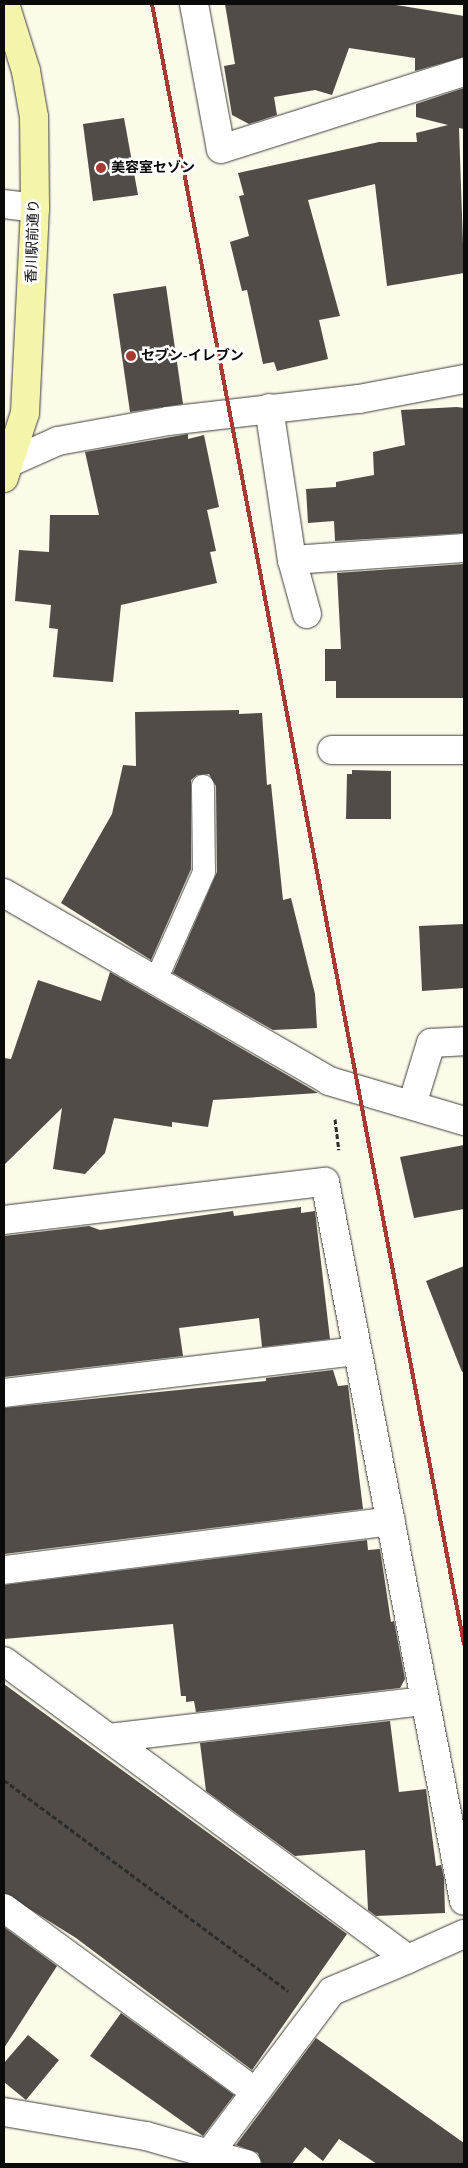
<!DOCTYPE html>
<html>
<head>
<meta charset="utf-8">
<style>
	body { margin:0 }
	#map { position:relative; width:468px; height:2168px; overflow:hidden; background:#fcfae9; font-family:"Times New Roman","Noto Sans JP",serif }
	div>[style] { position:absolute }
	.building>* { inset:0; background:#514c48 }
	.path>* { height:3px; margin-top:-1.5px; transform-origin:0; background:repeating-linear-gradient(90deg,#2c2c2c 0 5px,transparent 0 7.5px) }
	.roads { filter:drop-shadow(0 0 1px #3d3d3d) drop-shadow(0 0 1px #3d3d3d) }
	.lane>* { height:22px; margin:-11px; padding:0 11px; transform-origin:11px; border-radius:11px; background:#fff }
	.street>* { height:28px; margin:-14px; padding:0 14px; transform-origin:14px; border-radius:14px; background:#fff }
	.secondary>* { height:28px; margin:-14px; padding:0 14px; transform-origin:14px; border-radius:14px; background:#f5f4ab }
	.rail>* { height:4px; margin:-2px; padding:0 2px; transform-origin:2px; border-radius:2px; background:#a83933 }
	.dots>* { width:14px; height:14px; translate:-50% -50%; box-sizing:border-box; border:2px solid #fff; border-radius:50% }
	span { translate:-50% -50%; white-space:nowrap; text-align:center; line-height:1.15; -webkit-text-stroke:5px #fff; paint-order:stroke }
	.poi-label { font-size:14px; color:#0a0a0a; font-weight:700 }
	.left { translate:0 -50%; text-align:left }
	.street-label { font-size:14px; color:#0a0a0a }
	.frame { position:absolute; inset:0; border:5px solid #0a0a0a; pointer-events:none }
</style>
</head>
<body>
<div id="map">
	<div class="building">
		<i style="clip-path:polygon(225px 4px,390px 4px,464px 16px,464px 57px,415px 71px,415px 58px,349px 48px,332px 95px,315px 90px,274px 97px,277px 115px,249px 124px,232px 115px,224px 66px,235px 64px)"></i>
		<i style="clip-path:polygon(464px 88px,464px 129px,459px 128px,464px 273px,387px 286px,375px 184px,308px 200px,340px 316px,319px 320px,328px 359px,277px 371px,274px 362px,263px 364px,247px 290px,242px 291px,230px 242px,249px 236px,239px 196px,244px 195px,238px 173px,379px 142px,417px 142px,416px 133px,448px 125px,416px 117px,416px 104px)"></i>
		<i style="clip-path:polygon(124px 118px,138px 195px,93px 201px,83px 124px)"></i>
		<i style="clip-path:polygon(166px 286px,183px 404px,130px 412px,113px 294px)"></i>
		<i style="clip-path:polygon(457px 407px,464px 408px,464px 533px,335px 541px,334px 521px,308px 523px,306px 489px,336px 487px,336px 482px,374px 475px,373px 452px,405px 445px,401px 410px)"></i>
		<i style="clip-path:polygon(188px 434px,188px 439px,204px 435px,219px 507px,207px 510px,216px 551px,210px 552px,217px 583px,121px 605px,113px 682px,53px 677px,58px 629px,49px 628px,51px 605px,15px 601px,19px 550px,49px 552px,50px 515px,99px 515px,85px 452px)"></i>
		<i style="clip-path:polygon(464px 564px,464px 698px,336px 698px,336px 681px,325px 681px,325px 649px,341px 649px,337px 573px)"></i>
		<i style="clip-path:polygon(239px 710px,239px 714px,262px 713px,267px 785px,271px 784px,283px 900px,291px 898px,315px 994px,317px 1028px,273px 1030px,173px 973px,217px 872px,216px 786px,209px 774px,197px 775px,191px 780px,191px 869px,151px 960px,61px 903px,112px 814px,123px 765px,136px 766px,135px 712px)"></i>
		<i style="clip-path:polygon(352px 770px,391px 771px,391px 819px,346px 819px,347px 774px,352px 774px)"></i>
		<i style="clip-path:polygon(464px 924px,464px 988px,422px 991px,419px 926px)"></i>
		<i style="clip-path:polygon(110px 972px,318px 1093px,213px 1100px,208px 1127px,172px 1122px,172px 1127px,114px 1118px,105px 1153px,85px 1174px,53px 1169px,62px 1108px,4px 1165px,4px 1058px,11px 1059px,38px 980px,101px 1001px)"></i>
		<i style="clip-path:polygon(464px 1145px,464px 1209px,414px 1218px,400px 1157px)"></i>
		<i style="clip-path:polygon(301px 1207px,301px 1213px,315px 1211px,330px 1339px,262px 1347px,259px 1318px,179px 1328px,183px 1356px,4px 1377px,4px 1236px,89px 1226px,100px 1230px,233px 1211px,234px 1216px)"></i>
		<i style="clip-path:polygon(464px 1266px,464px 1371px,462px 1372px,426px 1281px)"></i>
		<i style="clip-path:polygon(333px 1370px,338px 1386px,348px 1385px,363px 1509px,4px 1554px,4px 1408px,266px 1381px,266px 1378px)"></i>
		<i style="clip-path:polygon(367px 1540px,368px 1550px,380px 1549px,391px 1622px,394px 1621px,405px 1679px,400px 1688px,196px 1712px,194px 1701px,186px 1702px,186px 1696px,181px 1696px,173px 1624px,4px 1639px,4px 1585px)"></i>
		<i style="clip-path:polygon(4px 1684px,347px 1934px,252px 2070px,76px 1938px,4px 1893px)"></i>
		<i style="clip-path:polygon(390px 1721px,399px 1792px,426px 1789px,436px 1866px,441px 1865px,444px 1878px,445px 1913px,376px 1916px,368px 1910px,365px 1850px,295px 1856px,206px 1791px,200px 1743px)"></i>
		<i style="clip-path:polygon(4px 1927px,57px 1966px,4px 2048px)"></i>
		<i style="clip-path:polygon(121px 2013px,234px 2095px,203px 2136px,90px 2056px)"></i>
		<i style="clip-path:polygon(28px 2035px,59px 2060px,26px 2100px,4px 2082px,4px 2063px)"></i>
		<i style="clip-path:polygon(316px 2038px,464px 2143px,464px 2164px,377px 2164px,339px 2139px,323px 2161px,305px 2147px,292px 2164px,262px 2164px,258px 2153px,236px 2145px)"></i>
	</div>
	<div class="path">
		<i style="left:335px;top:1119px;width:31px;rotate:83deg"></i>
		<i style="left:4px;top:1780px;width:354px;rotate:36.6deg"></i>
	</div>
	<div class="roads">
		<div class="lane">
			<i style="left:156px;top:980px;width:118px;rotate:-66deg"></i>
			<i style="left:204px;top:872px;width:86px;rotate:-90.7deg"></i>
		</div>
		<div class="street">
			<i style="left:194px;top:4px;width:147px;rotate:79.5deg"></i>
			<i style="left:221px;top:149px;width:255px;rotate:-17.6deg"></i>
			<i style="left:4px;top:204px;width:31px;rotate:7deg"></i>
			<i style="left:269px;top:408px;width:154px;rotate:81.4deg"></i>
			<i style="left:292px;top:560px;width:56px;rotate:74.5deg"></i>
			<i style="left:4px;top:465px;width:59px;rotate:-24deg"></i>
			<i style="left:58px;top:441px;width:112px;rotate:-10.3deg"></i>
			<i style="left:168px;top:421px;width:192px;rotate:-6.6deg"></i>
			<i style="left:359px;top:399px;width:107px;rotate:-10.8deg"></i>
			<i style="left:292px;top:560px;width:172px;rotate:-4deg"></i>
			<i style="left:332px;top:750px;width:132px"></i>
			<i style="left:4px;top:893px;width:375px;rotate:30deg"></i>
			<i style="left:329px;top:1081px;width:141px;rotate:16.5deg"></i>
			<i style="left:412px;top:1105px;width:65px;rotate:-73deg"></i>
			<i style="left:431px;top:1043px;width:33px;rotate:-3deg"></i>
			<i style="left:4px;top:1220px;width:323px;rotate:-6.8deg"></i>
			<i style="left:325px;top:1182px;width:732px;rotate:79.06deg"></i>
			<i style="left:4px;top:1393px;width:355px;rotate:-6.8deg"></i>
			<i style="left:4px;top:1570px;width:390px;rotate:-7.2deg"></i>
			<i style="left:4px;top:1661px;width:502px;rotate:36.41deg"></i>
			<i style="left:408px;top:1959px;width:61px;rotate:-24.1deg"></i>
			<i style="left:109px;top:1738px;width:318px;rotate:-6.7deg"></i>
			<i style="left:4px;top:1908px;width:310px;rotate:36.2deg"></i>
			<i style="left:4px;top:2112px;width:144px;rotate:9.6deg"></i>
			<i style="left:146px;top:2136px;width:66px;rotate:15.9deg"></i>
			<i style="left:209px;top:2154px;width:204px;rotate:-53deg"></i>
			<i style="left:332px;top:1991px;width:82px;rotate:-22.8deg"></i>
			<i style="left:209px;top:2154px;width:39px;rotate:15deg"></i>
		</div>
		<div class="secondary">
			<i style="left:4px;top:478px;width:68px;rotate:-72.1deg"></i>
			<i style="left:25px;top:413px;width:205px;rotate:-87.2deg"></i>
			<i style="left:35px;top:208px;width:91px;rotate:-90.6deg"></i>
			<i style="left:34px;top:117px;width:47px;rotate:-99.9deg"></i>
			<i style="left:26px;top:71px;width:70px;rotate:-107.4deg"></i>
		</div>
	</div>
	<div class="rail">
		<i style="left:152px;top:4px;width:1669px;rotate:79.23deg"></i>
	</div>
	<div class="dots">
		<i style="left:101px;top:168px;background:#a83933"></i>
		<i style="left:131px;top:356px;background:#a83933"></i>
	</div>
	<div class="poi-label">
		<span class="left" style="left:111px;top:168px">美容室セゾン</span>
		<span class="left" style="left:141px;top:356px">セブン-イレブン</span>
	</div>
	<div class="street-label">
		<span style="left:33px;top:241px;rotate:-88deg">香川駅前通り</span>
	</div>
	<div class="frame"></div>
</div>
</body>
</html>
